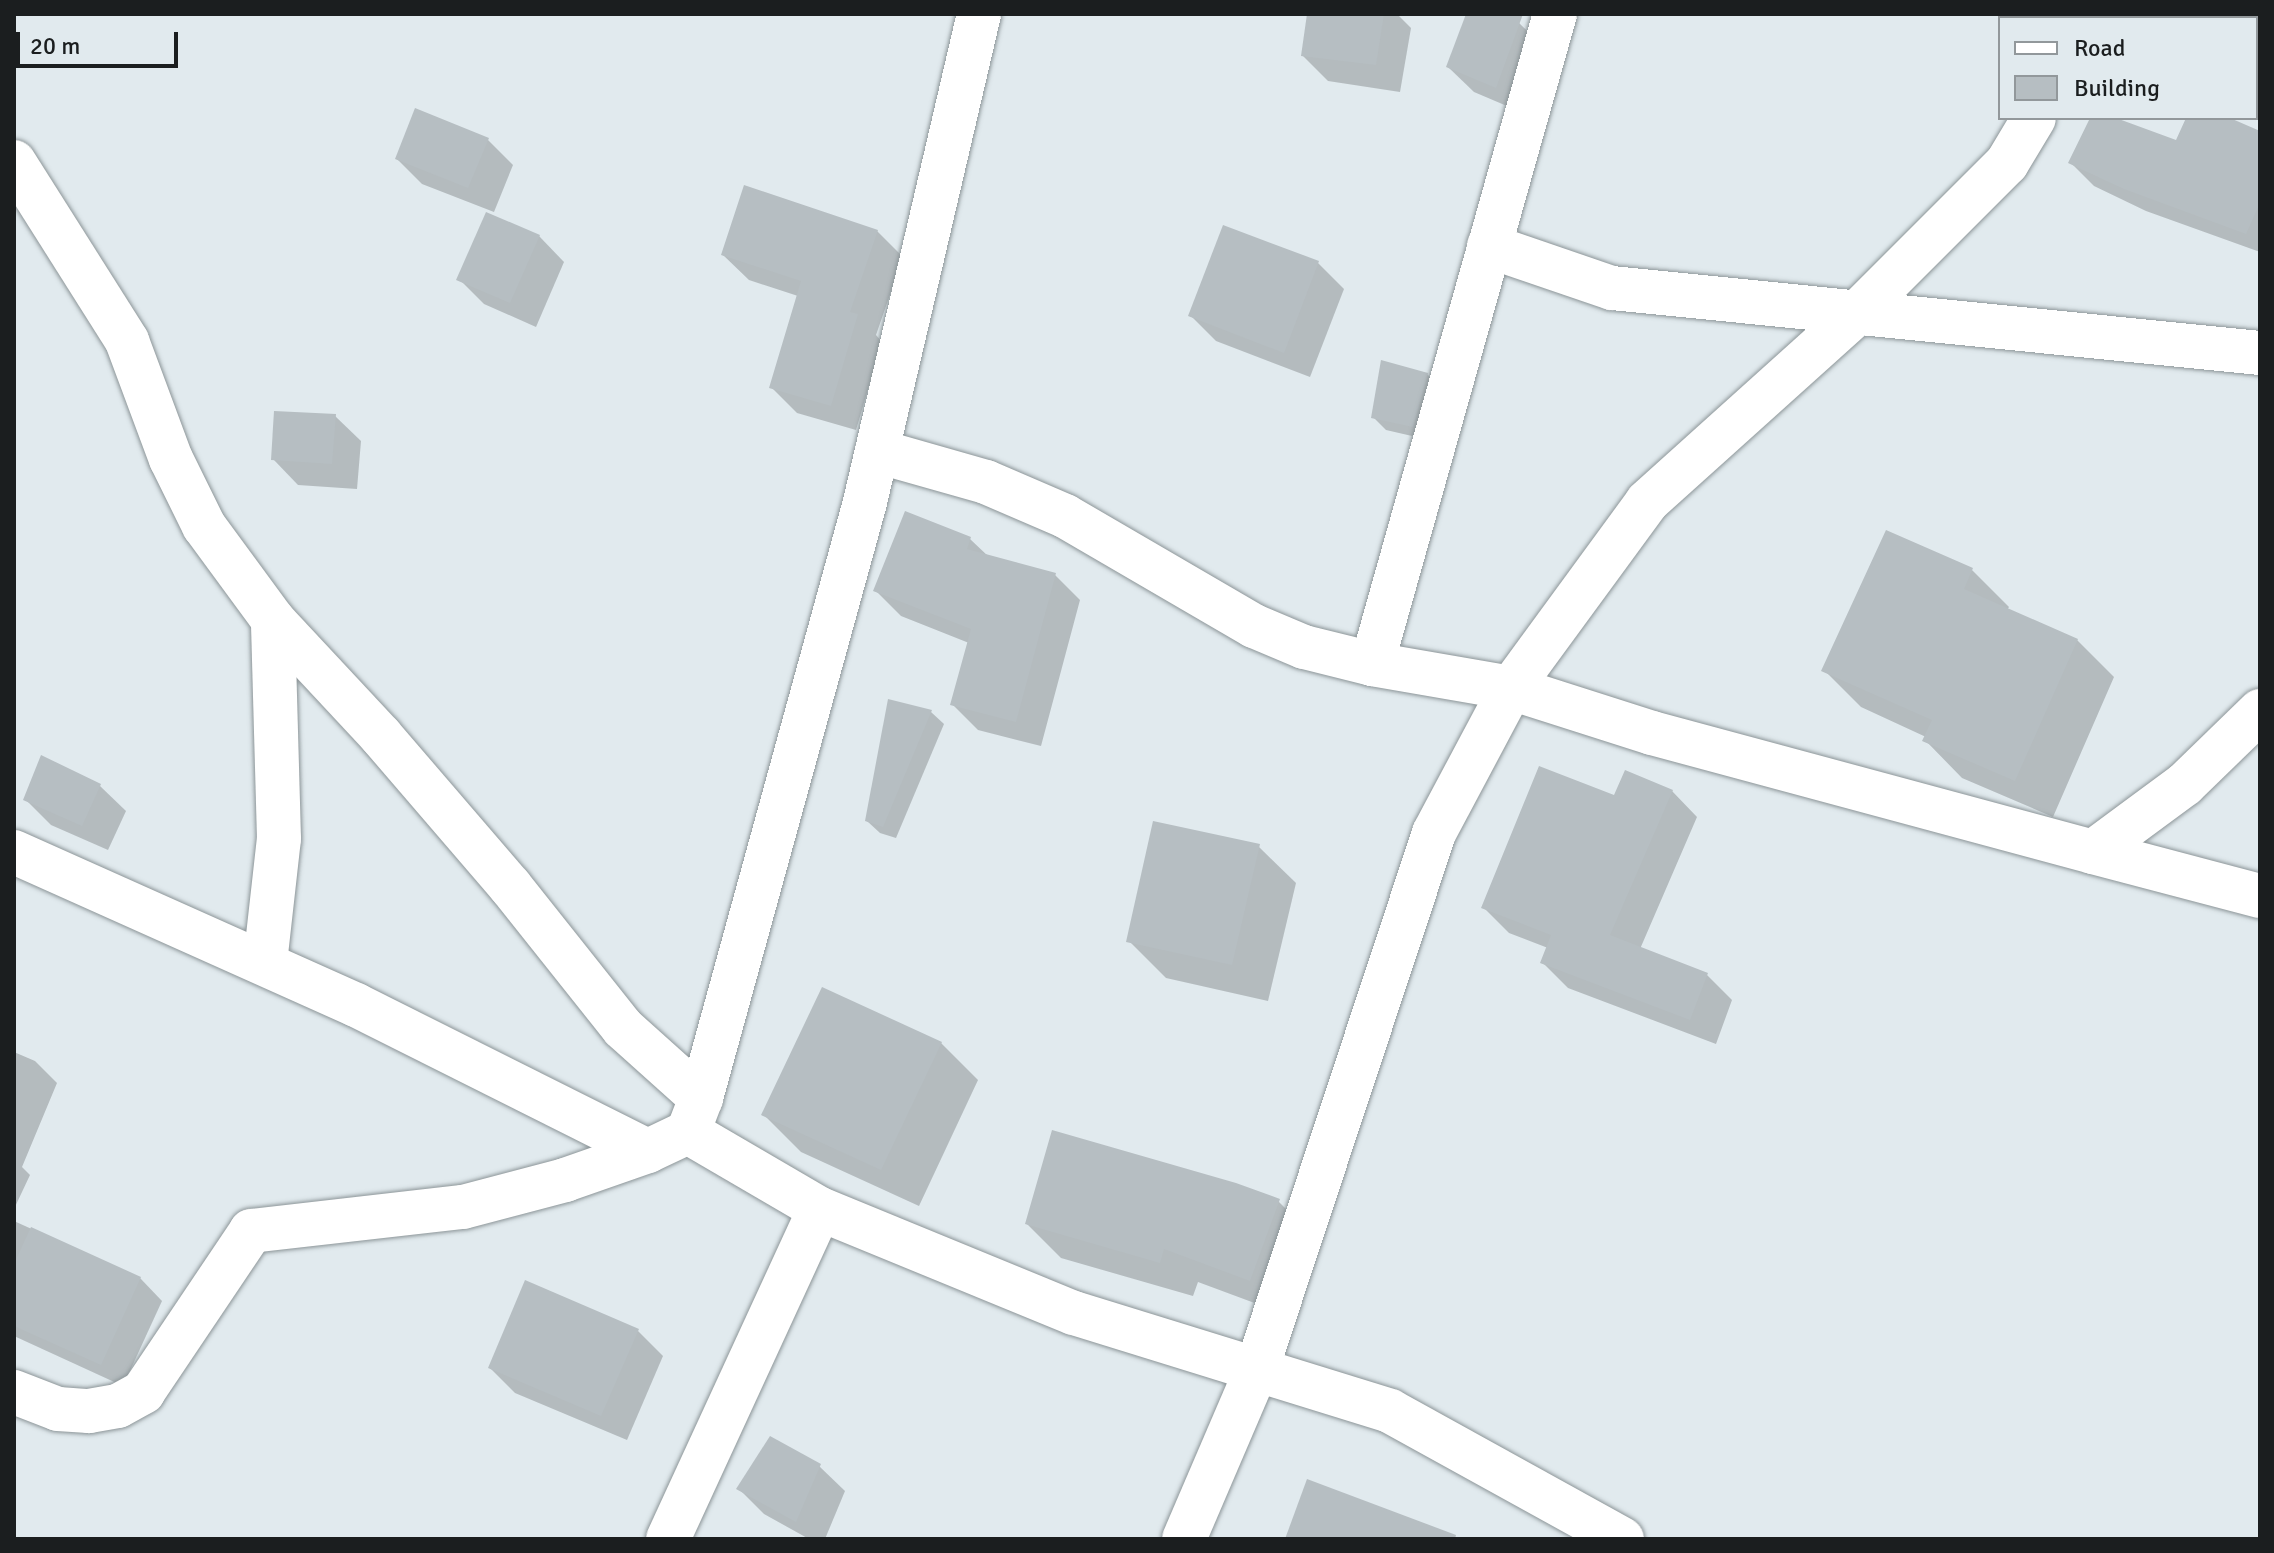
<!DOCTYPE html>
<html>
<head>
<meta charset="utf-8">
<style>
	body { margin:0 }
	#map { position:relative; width:2274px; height:1553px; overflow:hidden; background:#e1eaee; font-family:Signika,sans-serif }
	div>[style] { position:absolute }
	.shadow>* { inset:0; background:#0003 }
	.building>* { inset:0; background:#b6bec2 }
	.roads { filter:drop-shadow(0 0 2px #8c9598) drop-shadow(0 0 2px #8c9598) }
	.street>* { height:44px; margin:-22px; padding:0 22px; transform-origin:22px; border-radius:22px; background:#fff }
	span { translate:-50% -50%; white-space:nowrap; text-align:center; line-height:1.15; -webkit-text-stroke:7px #e1eaee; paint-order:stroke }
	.frame { position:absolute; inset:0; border:16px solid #1b1e1f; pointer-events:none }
	.legend { position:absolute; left:1998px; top:16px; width:260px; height:104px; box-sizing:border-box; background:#e1eaee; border:2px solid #92989b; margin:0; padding:10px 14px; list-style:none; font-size:24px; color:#1b1e1f }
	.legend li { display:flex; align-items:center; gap:16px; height:40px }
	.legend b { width:40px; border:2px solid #92989b }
	.scale { position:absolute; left:16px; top:32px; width:162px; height:36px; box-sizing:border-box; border:4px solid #1b1e1f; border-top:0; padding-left:10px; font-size:24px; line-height:28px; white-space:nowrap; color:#1b1e1f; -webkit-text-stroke:6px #e1eaee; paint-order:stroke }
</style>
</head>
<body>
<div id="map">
	<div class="shadow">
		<i style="clip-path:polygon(1309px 14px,1397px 14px,1411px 28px,1400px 92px,1328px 81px,1303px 56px)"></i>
		<i style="clip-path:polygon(1468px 14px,1498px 14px,1519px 23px,1545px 48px,1521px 112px,1474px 92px,1448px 67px)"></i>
		<i style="clip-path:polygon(2093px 118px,2110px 118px,2177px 143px,2188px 118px,2225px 118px,2260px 133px,2260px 252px,2146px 211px,2094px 186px,2071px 163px)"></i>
		<i style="clip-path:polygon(488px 140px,513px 165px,494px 212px,422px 184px,397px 159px)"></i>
		<i style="clip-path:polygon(1225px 228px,1318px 263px,1344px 289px,1310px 377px,1216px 341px,1191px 316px)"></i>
		<i style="clip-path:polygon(877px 231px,903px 257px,876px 335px,882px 342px,856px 430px,797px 413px,771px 387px,798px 296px,749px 280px,723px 255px)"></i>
		<i style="clip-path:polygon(539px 236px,564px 262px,536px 327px,484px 304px,459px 279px)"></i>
		<i style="clip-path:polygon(1427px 374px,1440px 387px,1425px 439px,1386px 430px,1373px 417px)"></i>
		<i style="clip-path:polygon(335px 416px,361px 441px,357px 489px,298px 485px,273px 459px)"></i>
		<i style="clip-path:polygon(970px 539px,989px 557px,1055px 575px,1080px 600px,1041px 746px,978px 730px,953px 705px,969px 643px,901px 616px,875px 590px)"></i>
		<i style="clip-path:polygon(1972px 570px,2009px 607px,2007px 610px,2077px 640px,2114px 677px,2053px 817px,1962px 778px,1925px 740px,1926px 737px,1861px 707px,1824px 670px)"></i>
		<i style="clip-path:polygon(890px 701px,931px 712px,944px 724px,896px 838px,880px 833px,867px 821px)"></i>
		<i style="clip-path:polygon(100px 786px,126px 811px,108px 850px,51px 825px,26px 800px)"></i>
		<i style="clip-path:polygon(1672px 791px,1697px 817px,1640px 949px,1707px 975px,1732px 1000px,1716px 1044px,1568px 988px,1542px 962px,1548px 948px,1509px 933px,1484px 908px,1615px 798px)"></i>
		<i style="clip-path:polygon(1258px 846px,1296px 883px,1268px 1001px,1166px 978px,1129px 941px)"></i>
		<i style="clip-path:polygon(941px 1043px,978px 1080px,919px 1206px,801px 1152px,764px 1115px)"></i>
		<i style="clip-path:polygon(14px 1052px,35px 1061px,57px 1083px,22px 1167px,30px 1175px,14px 1209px)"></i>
		<i style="clip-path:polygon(1278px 1201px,1312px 1235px,1284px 1314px,1198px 1282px,1193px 1296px,1061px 1258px,1027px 1224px)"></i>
		<i style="clip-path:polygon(14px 1221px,140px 1278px,162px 1301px,123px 1386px,14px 1336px)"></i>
		<i style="clip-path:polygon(638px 1331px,663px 1356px,627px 1440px,515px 1393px,490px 1368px)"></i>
		<i style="clip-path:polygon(819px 1466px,845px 1491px,825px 1539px,809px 1539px,764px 1514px,739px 1489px)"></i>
	</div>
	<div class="building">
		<i style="clip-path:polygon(1307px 14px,1384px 14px,1376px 65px,1301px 56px)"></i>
		<i style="clip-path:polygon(1466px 14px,1523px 14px,1496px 88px,1446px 67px)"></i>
		<i style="clip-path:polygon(415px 108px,489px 138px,468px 188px,395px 159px)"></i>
		<i style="clip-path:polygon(2090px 118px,2116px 118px,2176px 140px,2186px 118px,2230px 118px,2260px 131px,2260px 203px,2246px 234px,2124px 189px,2068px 163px)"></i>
		<i style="clip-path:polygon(744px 185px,878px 230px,850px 312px,858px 314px,831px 406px,769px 388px,801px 281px,721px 255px)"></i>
		<i style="clip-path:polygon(486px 212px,540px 235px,510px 303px,456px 280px)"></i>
		<i style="clip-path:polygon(1223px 225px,1319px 261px,1284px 353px,1188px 316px)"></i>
		<i style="clip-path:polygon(1381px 360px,1428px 373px,1413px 427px,1371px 418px)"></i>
		<i style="clip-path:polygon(274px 411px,336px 414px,332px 464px,271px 460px)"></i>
		<i style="clip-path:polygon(905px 511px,971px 537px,967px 549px,1056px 573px,1016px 722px,950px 705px,971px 629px,873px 591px)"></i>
		<i style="clip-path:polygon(1886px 530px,1973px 568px,1964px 589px,2078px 639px,2015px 781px,1922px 741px,1932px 720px,1821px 671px)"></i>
		<i style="clip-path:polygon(888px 699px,932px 710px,883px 827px,865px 821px)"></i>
		<i style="clip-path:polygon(41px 755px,101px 784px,82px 826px,23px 800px)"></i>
		<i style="clip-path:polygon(1539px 766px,1614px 795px,1625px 770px,1673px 790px,1610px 935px,1708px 973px,1690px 1020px,1540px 963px,1551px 935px,1481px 908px)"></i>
		<i style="clip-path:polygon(1153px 821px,1260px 844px,1232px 965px,1126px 942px)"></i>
		<i style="clip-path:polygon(822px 987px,942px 1042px,881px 1170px,761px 1115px)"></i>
		<i style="clip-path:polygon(1052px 1130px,1236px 1183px,1280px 1199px,1250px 1281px,1164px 1249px,1160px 1263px,1025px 1224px)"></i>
		<i style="clip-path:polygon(31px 1227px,141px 1277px,101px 1365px,14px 1326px,14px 1264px)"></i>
		<i style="clip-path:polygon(525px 1280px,639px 1329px,601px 1416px,488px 1368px)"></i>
		<i style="clip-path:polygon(770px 1436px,821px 1464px,796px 1522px,736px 1489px)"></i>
		<i style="clip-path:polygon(1307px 1479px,1456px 1535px,1455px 1539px,1285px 1539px)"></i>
	</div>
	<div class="roads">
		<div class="street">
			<i style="left:2097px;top:18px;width:4px;rotate:-63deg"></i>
			<i style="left:14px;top:162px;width:212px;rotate:57.7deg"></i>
			<i style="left:127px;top:341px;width:126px;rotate:69.6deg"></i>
			<i style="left:171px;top:459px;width:75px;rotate:63.8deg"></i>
			<i style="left:204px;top:526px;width:117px;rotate:53.7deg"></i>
			<i style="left:273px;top:620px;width:158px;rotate:47deg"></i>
			<i style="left:381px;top:736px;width:198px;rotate:49.3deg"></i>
			<i style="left:510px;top:886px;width:181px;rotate:51.5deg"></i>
			<i style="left:623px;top:1028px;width:105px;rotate:41.9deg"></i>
			<i style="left:1489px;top:246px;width:130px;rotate:18.9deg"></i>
			<i style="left:1612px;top:288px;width:651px;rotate:5.73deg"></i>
			<i style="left:877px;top:451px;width:113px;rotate:15.9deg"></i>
			<i style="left:986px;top:482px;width:86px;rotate:23.3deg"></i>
			<i style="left:1065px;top:516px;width:219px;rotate:30.2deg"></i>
			<i style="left:1254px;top:626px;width:54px;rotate:22.8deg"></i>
			<i style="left:1304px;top:647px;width:70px;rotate:14deg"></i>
			<i style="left:1372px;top:664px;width:141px;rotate:9.8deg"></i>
			<i style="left:1511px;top:688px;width:148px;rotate:17.7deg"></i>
			<i style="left:1652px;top:733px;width:457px;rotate:15.1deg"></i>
			<i style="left:2093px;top:852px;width:114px;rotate:-36.5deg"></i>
			<i style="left:2185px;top:784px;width:105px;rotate:-44.2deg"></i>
			<i style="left:1372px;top:664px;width:675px;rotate:-74.28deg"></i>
			<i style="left:14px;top:852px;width:375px;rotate:24.1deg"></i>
			<i style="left:356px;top:1005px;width:326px;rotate:26.6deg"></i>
			<i style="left:2093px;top:852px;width:173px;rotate:14.8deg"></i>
			<i style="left:265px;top:963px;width:125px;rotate:-83.6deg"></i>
			<i style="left:279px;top:839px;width:219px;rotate:-91.6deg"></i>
			<i style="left:688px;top:1132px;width:153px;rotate:30.3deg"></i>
			<i style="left:820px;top:1209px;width:274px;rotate:22.3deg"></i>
			<i style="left:1074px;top:1313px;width:331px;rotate:17.2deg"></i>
			<i style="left:1390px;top:1411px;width:265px;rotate:28.9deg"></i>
			<i style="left:14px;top:1392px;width:47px;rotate:21.1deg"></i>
			<i style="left:58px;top:1409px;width:31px;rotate:4deg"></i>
			<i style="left:89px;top:1411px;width:29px;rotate:-10deg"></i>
			<i style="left:118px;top:1406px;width:29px;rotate:-29deg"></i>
			<i style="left:143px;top:1392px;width:194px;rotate:-56.1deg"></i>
			<i style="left:251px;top:1231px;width:213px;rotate:-6.5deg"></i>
			<i style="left:463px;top:1207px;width:106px;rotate:-14.8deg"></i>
			<i style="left:565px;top:1180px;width:88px;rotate:-19.3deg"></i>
			<i style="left:648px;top:1151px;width:44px;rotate:-25.4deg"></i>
			<i style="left:688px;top:1132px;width:36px;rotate:-69deg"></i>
			<i style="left:701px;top:1098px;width:618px;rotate:-74.61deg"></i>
			<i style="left:865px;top:502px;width:501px;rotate:-76.85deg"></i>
			<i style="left:668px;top:1539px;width:363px;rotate:-65.3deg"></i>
			<i style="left:1184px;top:1539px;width:183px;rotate:-66.8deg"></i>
			<i style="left:1256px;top:1371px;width:567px;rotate:-71.69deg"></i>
			<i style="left:1434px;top:833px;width:164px;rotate:-62deg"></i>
			<i style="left:1511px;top:688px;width:230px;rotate:-53.8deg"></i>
			<i style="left:1647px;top:502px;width:285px;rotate:-42deg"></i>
			<i style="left:1859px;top:311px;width:209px;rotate:-45deg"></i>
			<i style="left:2007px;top:163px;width:52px;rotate:-59deg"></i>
		</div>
	</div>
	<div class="frame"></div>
	<ul class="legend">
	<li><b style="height:10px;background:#fff"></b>Road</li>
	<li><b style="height:22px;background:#b6bec2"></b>Building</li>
	</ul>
	<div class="scale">20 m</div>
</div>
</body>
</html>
